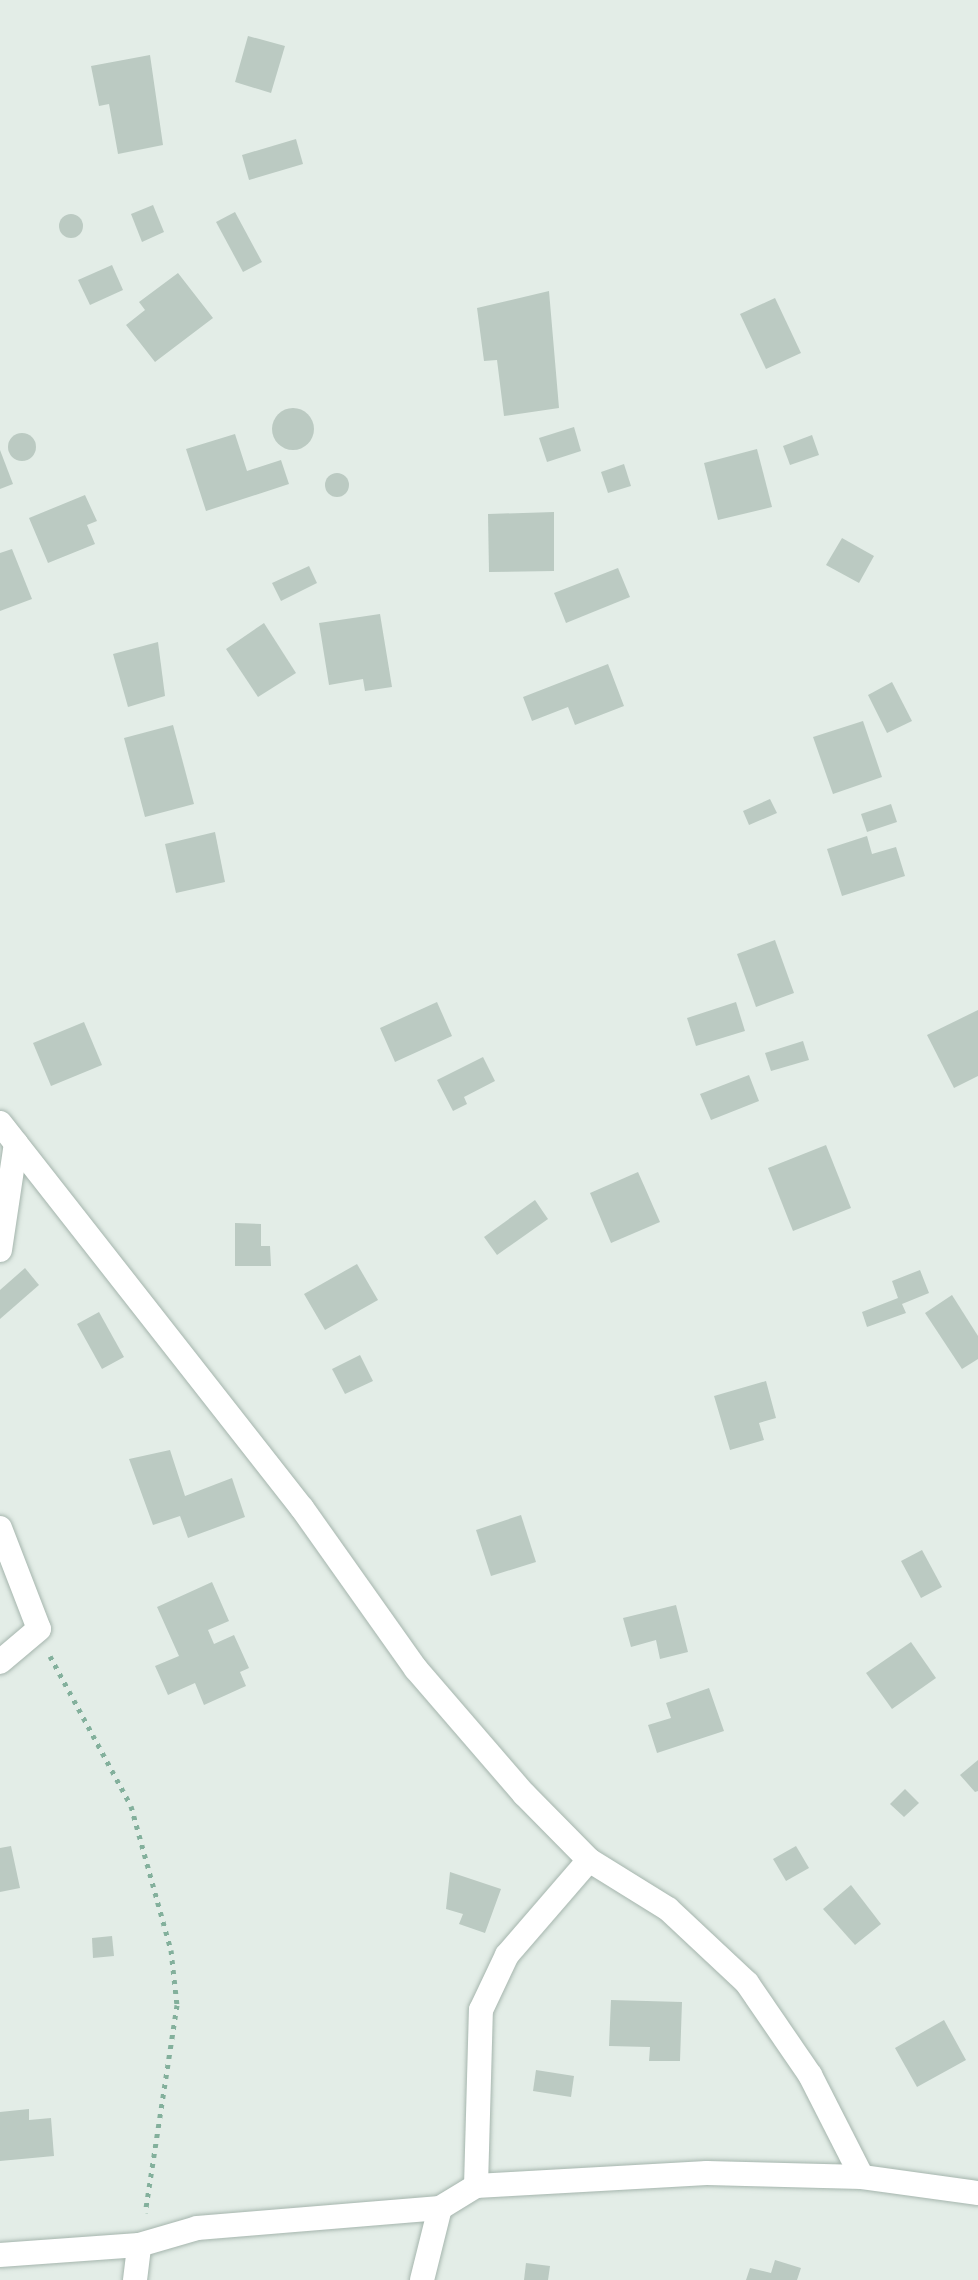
<!DOCTYPE html>
<html>
<head>
<meta charset="utf-8">
<style>
	body { margin:0 }
	#map { position:relative; width:978px; height:2280px; overflow:hidden; background:#e3ede7; font-family:"Nunito Sans",sans-serif }
	div>[style] { position:absolute }
	.building>* { inset:0; background:#bbcac2 }
	.round { border-radius:50% }
	.path>* { height:5px; margin-top:-2.5px; transform-origin:0; background:repeating-linear-gradient(90deg,#83b09c 0 4px,transparent 0 10px) }
	.roads { filter:drop-shadow(0 0 2px #a5b5ad) drop-shadow(0 0 2px #a5b5ad) }
	.street>* { height:24px; margin:-12px; padding:0 12px; transform-origin:12px; border-radius:12px; background:#fff }
	.secondary>* { height:24px; margin:-12px; padding:0 12px; transform-origin:12px; border-radius:12px; background:#fff }
	span { translate:-50% -50%; white-space:nowrap; text-align:center; line-height:1.15; -webkit-text-stroke:8px #f3f9f5; paint-order:stroke }
</style>
</head>
<body>
<div id="map">
	<div class="building">
		<i style="clip-path:polygon(248px 36px,285px 46px,271px 93px,235px 82px)"></i>
		<i style="clip-path:polygon(150px 55px,163px 145px,118px 154px,109px 104px,99px 106px,91px 66px)"></i>
		<i style="clip-path:polygon(296px 139px,303px 164px,249px 180px,242px 155px)"></i>
		<i style="clip-path:polygon(153px 205px,164px 232px,142px 242px,131px 214px)"></i>
		<i style="clip-path:polygon(235px 212px,262px 262px,243px 272px,216px 222px)"></i>
		<i class="round" style="left:59px;top:214px;width:24px;height:24px"></i>
		<i style="clip-path:polygon(112px 265px,123px 290px,90px 305px,78px 280px)"></i>
		<i style="clip-path:polygon(178px 273px,213px 318px,155px 362px,126px 325px,145px 310px,139px 302px)"></i>
		<i style="clip-path:polygon(549px 291px,559px 408px,504px 416px,497px 360px,484px 361px,477px 308px)"></i>
		<i style="clip-path:polygon(775px 298px,801px 353px,766px 369px,740px 314px)"></i>
		<i class="round" style="left:272px;top:408px;width:42px;height:42px"></i>
		<i style="clip-path:polygon(574px 427px,581px 451px,547px 462px,539px 438px)"></i>
		<i class="round" style="left:8px;top:433px;width:28px;height:28px"></i>
		<i style="clip-path:polygon(235px 434px,247px 471px,281px 460px,289px 484px,206px 511px,186px 449px)"></i>
		<i style="clip-path:polygon(812px 435px,819px 455px,790px 465px,783px 446px)"></i>
		<i style="clip-path:polygon(757px 449px,772px 507px,718px 520px,704px 463px)"></i>
		<i style="clip-path:polygon(0 450px,13px 484px,0 489px)"></i>
		<i style="clip-path:polygon(624px 464px,631px 486px,608px 493px,601px 472px)"></i>
		<i class="round" style="left:325px;top:473px;width:24px;height:24px"></i>
		<i style="clip-path:polygon(85px 495px,97px 521px,87px 525px,95px 544px,48px 563px,29px 518px)"></i>
		<i style="clip-path:polygon(554px 512px,554px 571px,489px 572px,488px 514px)"></i>
		<i style="clip-path:polygon(842px 538px,874px 556px,859px 583px,826px 565px)"></i>
		<i style="clip-path:polygon(12px 549px,32px 599px,0 611px,0 553px)"></i>
		<i style="clip-path:polygon(309px 566px,317px 583px,281px 601px,272px 583px)"></i>
		<i style="clip-path:polygon(618px 568px,630px 597px,566px 623px,554px 593px)"></i>
		<i style="clip-path:polygon(380px 614px,392px 687px,365px 691px,363px 679px,329px 685px,319px 623px)"></i>
		<i style="clip-path:polygon(264px 623px,296px 673px,258px 697px,226px 649px)"></i>
		<i style="clip-path:polygon(158px 642px,165px 696px,128px 707px,113px 654px)"></i>
		<i style="clip-path:polygon(608px 664px,624px 706px,575px 725px,568px 707px,532px 721px,523px 697px)"></i>
		<i style="clip-path:polygon(892px 682px,912px 721px,887px 733px,868px 695px)"></i>
		<i style="clip-path:polygon(863px 721px,882px 777px,833px 794px,813px 737px)"></i>
		<i style="clip-path:polygon(173px 725px,194px 804px,145px 817px,124px 738px)"></i>
		<i style="clip-path:polygon(770px 799px,777px 813px,749px 825px,743px 811px)"></i>
		<i style="clip-path:polygon(891px 804px,897px 822px,867px 832px,861px 814px)"></i>
		<i style="clip-path:polygon(215px 832px,225px 882px,176px 893px,165px 844px)"></i>
		<i style="clip-path:polygon(867px 836px,872px 854px,896px 847px,905px 876px,842px 896px,827px 849px)"></i>
		<i style="clip-path:polygon(775px 940px,794px 993px,756px 1007px,737px 954px)"></i>
		<i style="clip-path:polygon(437px 1002px,452px 1036px,395px 1062px,380px 1028px)"></i>
		<i style="clip-path:polygon(736px 1002px,745px 1031px,696px 1046px,687px 1018px)"></i>
		<i style="clip-path:polygon(978px 1010px,978px 1076px,954px 1088px,927px 1035px)"></i>
		<i style="clip-path:polygon(84px 1022px,102px 1065px,51px 1086px,33px 1043px)"></i>
		<i style="clip-path:polygon(803px 1041px,809px 1060px,771px 1071px,765px 1053px)"></i>
		<i style="clip-path:polygon(483px 1057px,495px 1081px,464px 1097px,467px 1104px,453px 1111px,437px 1080px)"></i>
		<i style="clip-path:polygon(749px 1075px,759px 1101px,711px 1120px,700px 1094px)"></i>
		<i style="clip-path:polygon(826px 1145px,851px 1208px,793px 1231px,768px 1168px)"></i>
		<i style="clip-path:polygon(638px 1172px,660px 1222px,611px 1243px,590px 1193px)"></i>
		<i style="clip-path:polygon(535px 1200px,548px 1219px,497px 1255px,484px 1237px)"></i>
		<i style="clip-path:polygon(235px 1223px,261px 1224px,261px 1246px,270px 1246px,271px 1266px,235px 1266px)"></i>
		<i style="clip-path:polygon(357px 1264px,378px 1300px,325px 1330px,304px 1294px)"></i>
		<i style="clip-path:polygon(25px 1268px,39px 1285px,0 1319px,0 1290px)"></i>
		<i style="clip-path:polygon(920px 1270px,929px 1293px,902px 1304px,906px 1313px,867px 1327px,862px 1312px,898px 1298px,892px 1281px)"></i>
		<i style="clip-path:polygon(952px 1295px,978px 1336px,978px 1359px,962px 1369px,925px 1313px)"></i>
		<i style="clip-path:polygon(99px 1312px,124px 1357px,102px 1369px,77px 1324px)"></i>
		<i style="clip-path:polygon(360px 1355px,373px 1381px,345px 1394px,332px 1369px)"></i>
		<i style="clip-path:polygon(766px 1381px,776px 1418px,759px 1423px,764px 1440px,730px 1450px,714px 1396px)"></i>
		<i style="clip-path:polygon(170px 1450px,185px 1496px,232px 1478px,245px 1517px,188px 1538px,180px 1516px,153px 1525px,129px 1459px)"></i>
		<i style="clip-path:polygon(521px 1515px,536px 1562px,491px 1576px,476px 1530px)"></i>
		<i style="clip-path:polygon(922px 1550px,942px 1587px,921px 1598px,901px 1561px)"></i>
		<i style="clip-path:polygon(212px 1582px,229px 1621px,208px 1630px,214px 1644px,234px 1635px,249px 1668px,240px 1672px,246px 1686px,204px 1705px,195px 1683px,168px 1695px,155px 1666px,179px 1656px,157px 1607px)"></i>
		<i style="clip-path:polygon(676px 1605px,688px 1652px,660px 1659px,656px 1640px,631px 1647px,623px 1618px)"></i>
		<i style="clip-path:polygon(911px 1642px,936px 1678px,892px 1709px,866px 1673px)"></i>
		<i style="clip-path:polygon(709px 1688px,724px 1731px,657px 1753px,648px 1725px,671px 1718px,666px 1703px)"></i>
		<i style="clip-path:polygon(978px 1760px,978px 1791px,975px 1792px,960px 1775px)"></i>
		<i style="clip-path:polygon(905px 1789px,919px 1803px,904px 1817px,890px 1804px)"></i>
		<i style="clip-path:polygon(11px 1846px,20px 1888px,0 1892px,0 1848px)"></i>
		<i style="clip-path:polygon(796px 1846px,809px 1868px,786px 1881px,773px 1859px)"></i>
		<i style="clip-path:polygon(450px 1872px,501px 1889px,485px 1933px,459px 1924px,463px 1914px,446px 1909px)"></i>
		<i style="clip-path:polygon(851px 1885px,881px 1924px,855px 1945px,823px 1909px)"></i>
		<i style="clip-path:polygon(112px 1936px,114px 1956px,93px 1958px,92px 1938px)"></i>
		<i style="clip-path:polygon(611px 2000px,682px 2002px,680px 2061px,649px 2061px,650px 2047px,609px 2046px)"></i>
		<i style="clip-path:polygon(944px 2020px,966px 2060px,917px 2087px,895px 2048px)"></i>
		<i style="clip-path:polygon(536px 2070px,574px 2076px,571px 2097px,533px 2091px)"></i>
		<i style="clip-path:polygon(29px 2109px,29px 2120px,51px 2118px,54px 2156px,0 2161px,0 2112px)"></i>
		<i style="clip-path:polygon(775px 2260px,801px 2268px,797px 2280px,746px 2280px,750px 2268px,771px 2273px)"></i>
		<i style="clip-path:polygon(526px 2263px,550px 2266px,548px 2280px,524px 2280px)"></i>
	</div>
	<div class="path">
		<i style="left:50px;top:1656px;width:170px;rotate:61.6deg"></i>
		<i style="left:131px;top:1806px;width:149px;rotate:74.5deg"></i>
		<i style="left:171px;top:1950px;width:55px;rotate:83.8deg"></i>
		<i style="left:177px;top:2005px;width:210px;rotate:98.7deg"></i>
	</div>
	<div class="roads">
		<div class="street">
			<i style="left:0;top:1123px;width:489px;rotate:51.9deg"></i>
			<i style="left:302px;top:1508px;width:197px;rotate:54.7deg"></i>
			<i style="left:416px;top:1669px;width:165px;rotate:49.2deg"></i>
			<i style="left:524px;top:1794px;width:93px;rotate:45.4deg"></i>
			<i style="left:589px;top:1860px;width:93px;rotate:31.8deg"></i>
			<i style="left:668px;top:1909px;width:108px;rotate:43.1deg"></i>
			<i style="left:747px;top:1983px;width:112px;rotate:55.6deg"></i>
			<i style="left:810px;top:2075px;width:114px;rotate:63deg"></i>
			<i style="left:0;top:1250px;width:108px;rotate:-81.5deg"></i>
			<i style="left:0;top:1528px;width:108px;rotate:68.9deg"></i>
			<i style="left:39px;top:1629px;width:51px;rotate:139.8deg"></i>
			<i style="left:476px;top:2186px;width:176px;rotate:-88.4deg"></i>
			<i style="left:481px;top:2010px;width:61px;rotate:-64.7deg"></i>
			<i style="left:507px;top:1955px;width:125px;rotate:-49.2deg"></i>
			<i style="left:0;top:2255px;width:139px;rotate:-4.1deg"></i>
			<i style="left:135px;top:2280px;width:35px;rotate:-83deg"></i>
			<i style="left:139px;top:2245px;width:60px;rotate:-16.3deg"></i>
			<i style="left:197px;top:2228px;width:244px;rotate:-4.7deg"></i>
		</div>
		<div class="secondary">
			<i style="left:422px;top:2280px;width:74px;rotate:-76deg"></i>
			<i style="left:440px;top:2208px;width:42px;rotate:-31.4deg"></i>
			<i style="left:476px;top:2186px;width:231px;rotate:-3.2deg"></i>
			<i style="left:707px;top:2173px;width:155px;rotate:1.5deg"></i>
			<i style="left:862px;top:2177px;width:117px;rotate:7.9deg"></i>
		</div>
	</div>
</div>
</body>
</html>
